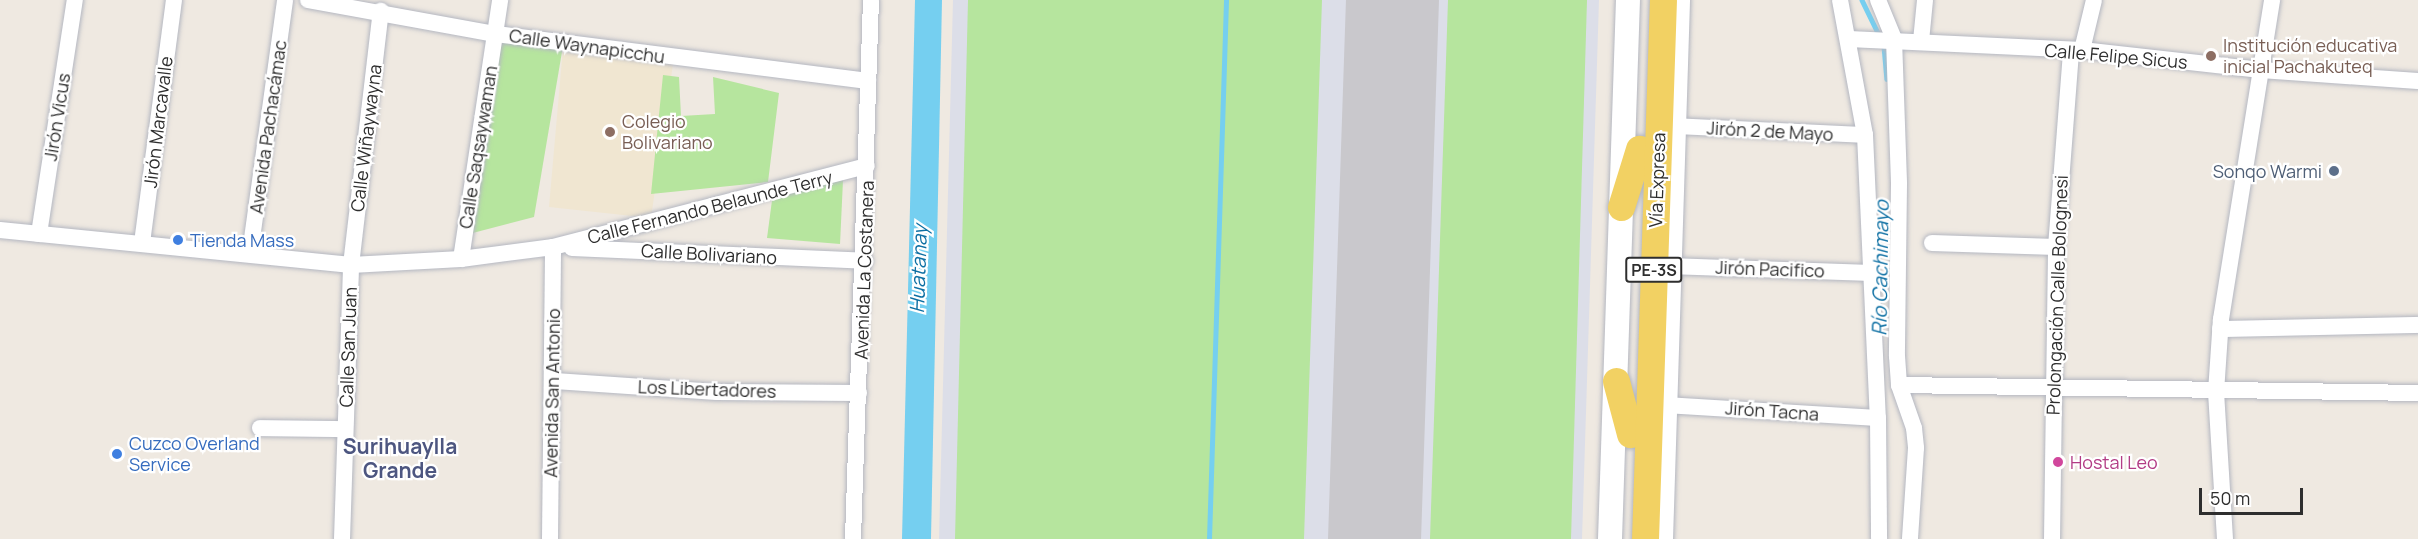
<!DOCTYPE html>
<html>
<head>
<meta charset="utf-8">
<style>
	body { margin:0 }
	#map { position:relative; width:2418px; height:539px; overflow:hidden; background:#efe9e1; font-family:Manrope,sans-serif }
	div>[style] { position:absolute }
	.education>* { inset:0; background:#f0e6d1 }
	.airport>* { inset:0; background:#dcdee8 }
	.green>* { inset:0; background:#b6e59e }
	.water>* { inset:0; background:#75cff0 }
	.stream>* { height:4.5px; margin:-2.25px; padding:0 2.25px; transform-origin:2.25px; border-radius:2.25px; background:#75cff0 }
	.runway>* { height:93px; margin:-46.5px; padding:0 46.5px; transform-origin:46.5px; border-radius:46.5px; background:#c9c8cc }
	.roads { filter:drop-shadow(0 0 2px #b4b7c1) drop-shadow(0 0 2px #b4b7c1) }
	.street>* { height:16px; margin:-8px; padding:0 8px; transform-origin:8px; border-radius:8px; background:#fff }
	.secondary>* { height:24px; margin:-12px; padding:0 12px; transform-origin:12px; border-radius:12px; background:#fff }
	.primary>* { height:27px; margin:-13.5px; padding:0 13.5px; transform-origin:13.5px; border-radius:13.5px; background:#f2d163 }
	.dots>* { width:16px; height:16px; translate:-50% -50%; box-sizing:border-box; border:3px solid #fff; border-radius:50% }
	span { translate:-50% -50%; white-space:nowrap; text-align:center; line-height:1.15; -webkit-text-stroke:4.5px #fff; paint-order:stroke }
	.shield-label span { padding:2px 4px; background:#fff; border:2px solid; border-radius:4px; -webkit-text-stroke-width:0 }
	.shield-label { font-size:16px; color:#2e2e2e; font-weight:700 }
	.street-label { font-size:18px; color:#2e2e2e }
	.education-label { font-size:18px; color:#785e54 }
	.left { translate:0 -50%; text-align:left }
	.service-label { font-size:18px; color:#4e5e75 }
	.right { translate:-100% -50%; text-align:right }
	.shop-label { font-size:18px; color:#366cbe }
	.hotel-label { font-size:18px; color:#b23c85 }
	.water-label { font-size:20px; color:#0d6fa3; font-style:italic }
	.quarter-label { font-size:21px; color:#4d5680; font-weight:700 }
	.scale { position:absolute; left:2199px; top:488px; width:104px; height:27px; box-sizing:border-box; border:3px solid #2e2e2e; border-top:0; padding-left:8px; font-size:18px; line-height:21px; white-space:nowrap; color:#2e2e2e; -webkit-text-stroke:4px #fff; paint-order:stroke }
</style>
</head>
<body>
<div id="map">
	<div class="education">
		<i style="clip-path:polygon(563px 48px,674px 57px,651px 218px,549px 207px)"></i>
	</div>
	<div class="airport">
		<i style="clip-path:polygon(953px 0,1599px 0,1582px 539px,939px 539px)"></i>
	</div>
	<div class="green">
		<i style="clip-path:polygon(968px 0,1322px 0,1304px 539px,955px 539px)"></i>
		<i style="clip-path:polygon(1448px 0,1587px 0,1571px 539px,1430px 539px)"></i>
		<i style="clip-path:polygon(496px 31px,564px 40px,534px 217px,465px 235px)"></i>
		<i style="clip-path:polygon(663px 75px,679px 77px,681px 116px,715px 114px,713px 77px,779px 93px,768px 182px,651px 194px)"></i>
		<i style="clip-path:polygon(843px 180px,840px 244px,767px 238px,773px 193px)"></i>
	</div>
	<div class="water">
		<i style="clip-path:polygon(915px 0,942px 0,931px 539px,902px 539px)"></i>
	</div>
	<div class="stream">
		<i style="left:1862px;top:0;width:39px;rotate:64deg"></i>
		<i style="left:1884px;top:46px;width:33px;rotate:85deg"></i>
		<i style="left:1209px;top:539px;width:539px;rotate:-88.19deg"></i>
	</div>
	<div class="runway">
		<i style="left:1374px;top:539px;width:539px;rotate:-88.09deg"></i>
	</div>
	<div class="roads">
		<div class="street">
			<i style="left:308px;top:0;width:191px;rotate:10.3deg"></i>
			<i style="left:496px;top:34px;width:375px;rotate:7.2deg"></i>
			<i style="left:1840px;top:0;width:137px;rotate:79.5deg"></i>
			<i style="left:1865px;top:135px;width:283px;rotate:87.4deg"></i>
			<i style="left:1878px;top:418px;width:121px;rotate:89.5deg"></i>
			<i style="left:1878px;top:0;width:42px;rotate:67.7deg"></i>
			<i style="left:1894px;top:39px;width:145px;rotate:88deg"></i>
			<i style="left:1899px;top:184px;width:172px;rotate:90.7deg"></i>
			<i style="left:1897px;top:356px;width:29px;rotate:86deg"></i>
			<i style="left:1899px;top:385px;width:46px;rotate:70.8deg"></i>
			<i style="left:1914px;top:428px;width:20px;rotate:84deg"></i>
			<i style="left:1916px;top:448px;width:91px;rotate:93.8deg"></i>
			<i style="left:1849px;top:39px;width:233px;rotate:2.7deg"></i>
			<i style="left:2082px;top:50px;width:180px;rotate:6.4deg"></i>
			<i style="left:2261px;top:70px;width:157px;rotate:4deg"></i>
			<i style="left:1921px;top:41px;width:41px;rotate:-84.4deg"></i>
			<i style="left:2082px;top:50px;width:51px;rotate:-76.5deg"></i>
			<i style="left:1674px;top:126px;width:191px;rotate:2.7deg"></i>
			<i style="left:0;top:230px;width:353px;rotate:5.7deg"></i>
			<i style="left:351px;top:265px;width:110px;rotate:-3.1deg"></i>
			<i style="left:461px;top:259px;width:93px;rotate:-7.4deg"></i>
			<i style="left:553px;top:247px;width:324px;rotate:-14.5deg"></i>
			<i style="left:39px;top:234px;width:237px;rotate:-81.3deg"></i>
			<i style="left:142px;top:243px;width:245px;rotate:-82.5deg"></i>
			<i style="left:1932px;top:243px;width:124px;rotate:1.8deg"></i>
			<i style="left:572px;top:248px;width:293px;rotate:2.5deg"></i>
			<i style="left:250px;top:253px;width:255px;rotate:-82.1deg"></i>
			<i style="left:461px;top:259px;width:262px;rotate:-81.4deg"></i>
			<i style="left:1669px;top:266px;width:202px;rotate:2deg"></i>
			<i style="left:2220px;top:329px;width:198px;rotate:-1.2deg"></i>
			<i style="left:555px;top:381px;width:162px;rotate:3.9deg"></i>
			<i style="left:717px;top:392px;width:142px;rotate:0.4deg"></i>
			<i style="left:1899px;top:385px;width:519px;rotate:0.88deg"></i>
			<i style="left:1665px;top:405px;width:213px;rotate:3.5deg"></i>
			<i style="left:260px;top:428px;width:85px;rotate:0.7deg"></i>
			<i style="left:342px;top:539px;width:274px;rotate:-88.1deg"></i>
			<i style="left:351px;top:265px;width:256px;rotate:-83.3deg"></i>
			<i style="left:550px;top:539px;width:292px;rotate:-89.4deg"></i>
			<i style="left:853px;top:539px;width:539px;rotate:-88.09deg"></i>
			<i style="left:2052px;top:539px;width:292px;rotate:-89.2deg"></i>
			<i style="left:2056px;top:247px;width:197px;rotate:-85.6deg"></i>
			<i style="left:2225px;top:539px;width:147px;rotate:-93.5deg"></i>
			<i style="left:2216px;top:392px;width:73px;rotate:-86.1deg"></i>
			<i style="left:2221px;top:319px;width:323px;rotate:-80.9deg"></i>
		</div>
		<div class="secondary">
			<i style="left:1610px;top:539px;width:539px;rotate:-88.09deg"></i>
			<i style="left:1661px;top:539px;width:539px;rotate:-88.19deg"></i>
		</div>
		<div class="primary">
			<i style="left:1621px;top:207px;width:61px;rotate:-72.8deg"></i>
			<i style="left:1616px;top:381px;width:55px;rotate:75.2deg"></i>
			<i style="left:1645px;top:539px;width:539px;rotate:-88.09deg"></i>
		</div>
	</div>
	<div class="dots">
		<i style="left:2211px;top:56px;background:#8d6e63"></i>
		<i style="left:610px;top:132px;background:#8d6e63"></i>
		<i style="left:2334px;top:171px;background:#5c6f8a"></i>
		<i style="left:178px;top:240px;background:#3f7fe0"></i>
		<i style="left:117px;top:454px;background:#3f7fe0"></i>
		<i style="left:2058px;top:462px;background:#d1479c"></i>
	</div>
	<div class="shield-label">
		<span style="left:1654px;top:270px">PE-3S</span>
	</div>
	<div class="street-label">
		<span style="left:587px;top:46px;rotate:8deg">Calle Waynapicchu</span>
		<span style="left:2116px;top:56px;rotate:5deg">Calle Felipe Sicus</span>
		<span style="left:57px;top:117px;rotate:-81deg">Jirón Vicus</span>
		<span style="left:158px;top:122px;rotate:-83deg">Jirón Marcavalle</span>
		<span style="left:268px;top:127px;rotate:-82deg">Avenida Pachacámac</span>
		<span style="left:1770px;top:131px;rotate:3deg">Jirón 2 de Mayo</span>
		<span style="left:366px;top:138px;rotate:-83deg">Calle Wiñaywayna</span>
		<span style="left:478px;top:147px;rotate:-81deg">Calle Saqsaywaman</span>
		<span style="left:1657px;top:180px;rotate:-88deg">Vía Expresa</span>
		<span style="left:710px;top:207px;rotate:-14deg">Calle Fernando Belaunde Terry</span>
		<span style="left:709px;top:254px;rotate:3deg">Calle Bolivariano</span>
		<span style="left:1770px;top:269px;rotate:2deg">Jirón Pacifico</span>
		<span style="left:864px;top:270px;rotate:-88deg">Avenida La Costanera</span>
		<span style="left:2057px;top:295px;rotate:-88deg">Prolongación Calle Bolognesi</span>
		<span style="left:348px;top:347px;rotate:-88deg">Calle San Juan</span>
		<span style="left:707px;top:389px;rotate:2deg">Los Libertadores</span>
		<span style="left:552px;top:393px;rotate:-89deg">Avenida San Antonio</span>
		<span style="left:1772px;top:411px;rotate:4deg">Jirón Tacna</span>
	</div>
	<div class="education-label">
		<span class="left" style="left:2223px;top:56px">Institución educativa<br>inicial Pachakuteq</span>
		<span class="left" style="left:622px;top:132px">Colegio<br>Bolivariano</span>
	</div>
	<div class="service-label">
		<span class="right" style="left:2322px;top:171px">Sonqo Warmi</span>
	</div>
	<div class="shop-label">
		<span class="left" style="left:190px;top:240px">Tienda Mass</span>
		<span class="left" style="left:129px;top:454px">Cuzco Overland<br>Service</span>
	</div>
	<div class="hotel-label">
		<span class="left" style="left:2070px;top:462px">Hostal Leo</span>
	</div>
	<div class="water-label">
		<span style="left:1880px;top:268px;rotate:-89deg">Río Cachimayo</span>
		<span style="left:918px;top:269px;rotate:-88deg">Huatanay</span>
	</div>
	<div class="quarter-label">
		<span style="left:400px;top:458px">Surihuaylla<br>Grande</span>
	</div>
	<div class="scale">50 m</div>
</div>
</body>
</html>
